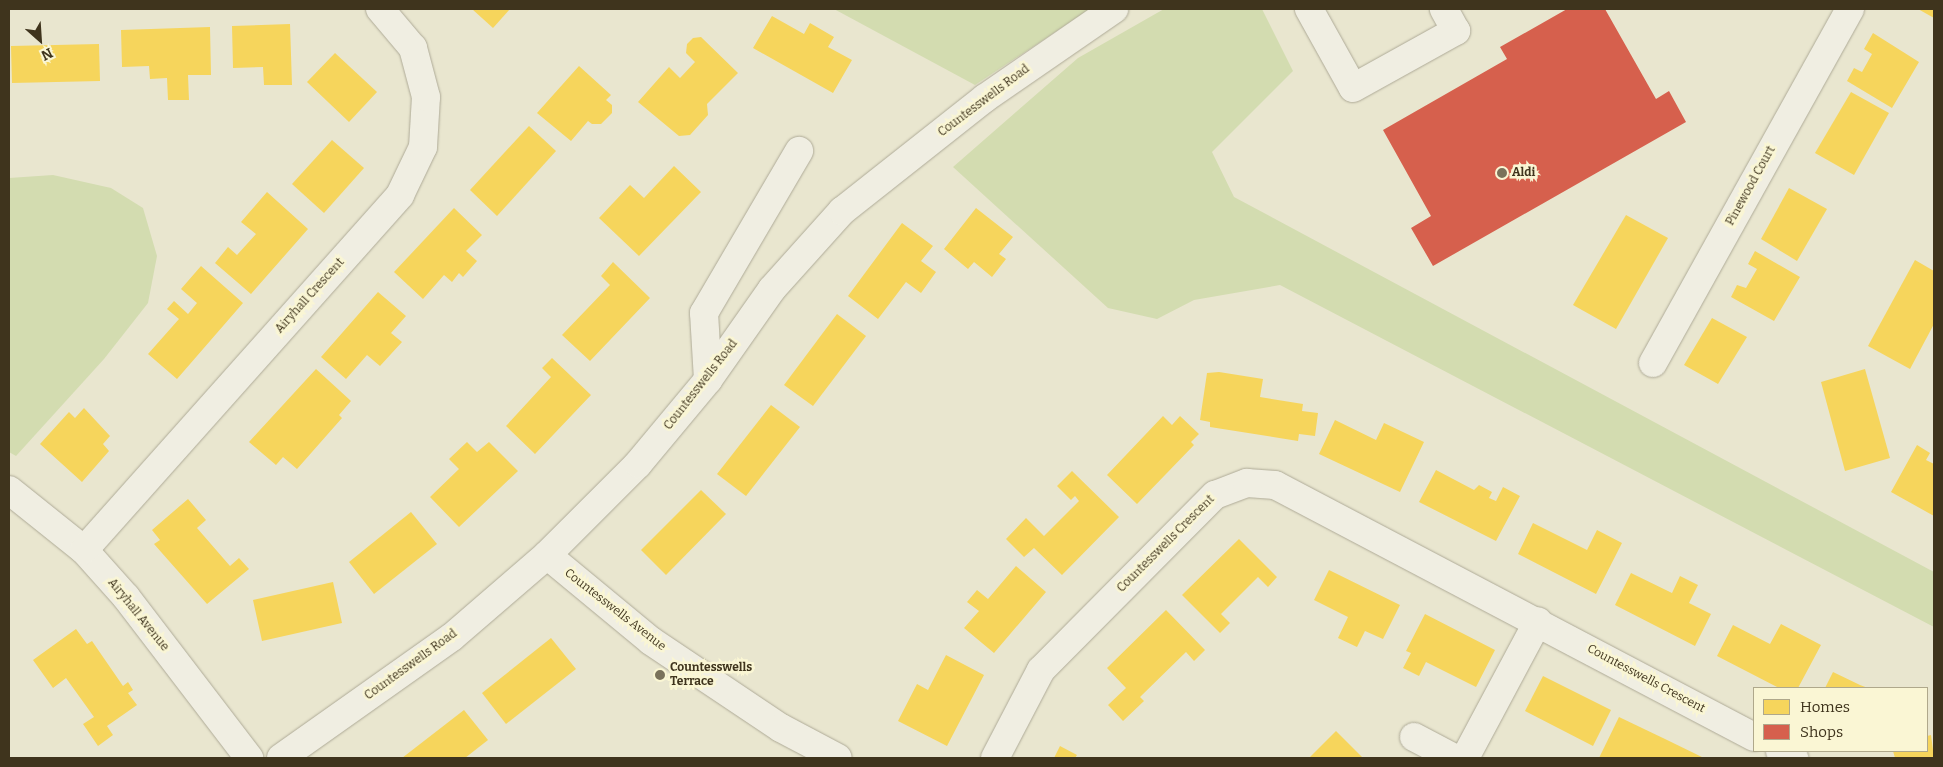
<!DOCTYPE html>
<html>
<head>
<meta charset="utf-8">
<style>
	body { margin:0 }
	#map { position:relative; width:1943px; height:767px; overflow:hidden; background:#e9e6cf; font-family:Bitter,serif }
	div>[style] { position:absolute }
	.green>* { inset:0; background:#d3dcb0 }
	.homes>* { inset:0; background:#f6d55c }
	.shops>* { inset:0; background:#d6604d }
	.roads { filter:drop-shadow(0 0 1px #aeaa97) drop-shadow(0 0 1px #aeaa97) }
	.minor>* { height:28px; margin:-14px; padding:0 14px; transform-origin:14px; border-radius:14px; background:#f0eee2 }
	.dots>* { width:14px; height:14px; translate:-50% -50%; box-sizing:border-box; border:2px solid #faf6d4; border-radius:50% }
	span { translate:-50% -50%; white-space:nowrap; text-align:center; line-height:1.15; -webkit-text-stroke:5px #faf6d4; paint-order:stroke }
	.street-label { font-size:12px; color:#3f341d }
	.poi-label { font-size:12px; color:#3f341d; font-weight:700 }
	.left { translate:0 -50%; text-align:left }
	.frame { position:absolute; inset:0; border:10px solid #3f341d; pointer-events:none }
	.legend { position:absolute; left:1753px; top:687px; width:175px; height:65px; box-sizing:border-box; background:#faf6d4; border:1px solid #afa88b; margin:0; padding:6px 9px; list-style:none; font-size:15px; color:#3f341d }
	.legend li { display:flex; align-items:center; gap:10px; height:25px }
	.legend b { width:25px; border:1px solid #afa88b }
	.north { position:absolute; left:15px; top:15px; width:50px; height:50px; -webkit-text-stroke:4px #faf6d4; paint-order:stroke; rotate:154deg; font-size:14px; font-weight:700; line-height:20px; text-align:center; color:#3f341d }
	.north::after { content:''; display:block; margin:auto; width:18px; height:22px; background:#3f341d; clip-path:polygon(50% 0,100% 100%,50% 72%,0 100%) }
</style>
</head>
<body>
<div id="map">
	<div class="green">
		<i style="clip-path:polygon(834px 9px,1090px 9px,975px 85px)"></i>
		<i style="clip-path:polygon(1164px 9px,1262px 9px,1293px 71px,1212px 152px,1234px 197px,1934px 572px,1934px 627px,1280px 285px,1194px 300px,1157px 319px,1108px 308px,953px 167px,1078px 58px)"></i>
		<i style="clip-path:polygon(53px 175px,111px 188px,143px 208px,157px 256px,148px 303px,104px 359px,16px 456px,9px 452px,9px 178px)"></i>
	</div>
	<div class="homes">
		<i style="clip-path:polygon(472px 9px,510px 9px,493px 28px)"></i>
		<i style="clip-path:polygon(1918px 9px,1934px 9px,1934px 18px)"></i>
		<i style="clip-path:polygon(772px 16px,804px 34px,810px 23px,834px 37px,828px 47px,852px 60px,833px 93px,753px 48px)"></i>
		<i style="clip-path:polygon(290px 24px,292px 85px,264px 85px,263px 67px,233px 68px,232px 26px)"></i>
		<i style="clip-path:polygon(210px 27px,211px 75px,188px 75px,189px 100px,168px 100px,167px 78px,150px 79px,149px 66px,122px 67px,121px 30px)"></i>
		<i style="clip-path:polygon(1873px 33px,1919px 62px,1892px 108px,1847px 81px,1854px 68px,1862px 72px,1872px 54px,1864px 49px)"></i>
		<i style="clip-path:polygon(701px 37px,738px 73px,707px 104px,708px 115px,690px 135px,679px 136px,638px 102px,669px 67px,680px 78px,695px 62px,686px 53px,687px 44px,693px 38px)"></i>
		<i style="clip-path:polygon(99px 44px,100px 81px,12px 83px,11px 46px)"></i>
		<i style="clip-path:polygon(335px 53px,377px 92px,349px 122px,307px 82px)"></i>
		<i style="clip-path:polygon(579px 66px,611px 95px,606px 100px,612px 105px,612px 113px,601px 124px,592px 124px,588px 121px,571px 141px,537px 113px)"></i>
		<i style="clip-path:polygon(1851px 92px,1889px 113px,1854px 175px,1815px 153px)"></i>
		<i style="clip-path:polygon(529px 126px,556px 151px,497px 216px,470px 190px)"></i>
		<i style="clip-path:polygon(332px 140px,364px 168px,324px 213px,292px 184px)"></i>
		<i style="clip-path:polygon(674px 166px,701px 192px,639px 256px,599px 218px,630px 185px,644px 198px)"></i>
		<i style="clip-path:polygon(1789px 188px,1827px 209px,1797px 261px,1761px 239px)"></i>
		<i style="clip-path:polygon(267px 192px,308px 229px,251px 294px,215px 263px,228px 247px,237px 255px,256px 234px,241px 222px)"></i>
		<i style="clip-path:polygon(454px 208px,482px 235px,466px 251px,477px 261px,463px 277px,459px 273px,452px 282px,444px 275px,423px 299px,394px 272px)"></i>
		<i style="clip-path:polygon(976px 208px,1013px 237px,999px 254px,1006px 259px,992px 277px,974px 262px,968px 269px,944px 249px)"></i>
		<i style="clip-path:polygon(1626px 215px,1668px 238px,1616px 329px,1573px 305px)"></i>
		<i style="clip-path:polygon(902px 223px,933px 246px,921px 261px,936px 272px,921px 293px,906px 282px,878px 319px,848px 296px)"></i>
		<i style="clip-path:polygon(1755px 251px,1800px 277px,1774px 321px,1731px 297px,1737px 285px,1746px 288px,1757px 269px,1748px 264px)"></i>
		<i style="clip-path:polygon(1915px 260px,1934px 271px,1934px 324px,1910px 369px,1868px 346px)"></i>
		<i style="clip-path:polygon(613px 262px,650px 298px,590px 361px,562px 335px,610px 285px,601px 276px)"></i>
		<i style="clip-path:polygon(201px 266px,243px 303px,177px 379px,148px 354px,179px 319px,167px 309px,174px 301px,188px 314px,197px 303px,181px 289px)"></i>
		<i style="clip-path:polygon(378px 292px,406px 316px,391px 333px,402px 342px,380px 366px,367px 355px,346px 379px,321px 357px)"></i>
		<i style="clip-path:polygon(837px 314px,866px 336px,813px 406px,784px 385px)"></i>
		<i style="clip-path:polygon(1712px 318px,1747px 337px,1718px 384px,1684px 365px)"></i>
		<i style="clip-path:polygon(552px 358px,591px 395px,535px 454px,506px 426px,551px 377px,542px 368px)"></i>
		<i style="clip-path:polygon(316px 369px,351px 401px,339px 415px,342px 418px,297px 469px,283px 457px,276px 465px,249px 442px)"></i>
		<i style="clip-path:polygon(1865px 369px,1890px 458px,1845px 471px,1821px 382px)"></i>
		<i style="clip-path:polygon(1219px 372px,1263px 379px,1260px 397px,1303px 404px,1302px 411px,1318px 413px,1315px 436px,1299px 434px,1298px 441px,1210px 427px,1210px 422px,1200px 420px,1207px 373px)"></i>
		<i style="clip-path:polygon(771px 405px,800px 427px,746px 496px,717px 474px)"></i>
		<i style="clip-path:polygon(84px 408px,110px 436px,103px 444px,109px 451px,82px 482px,40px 444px,69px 412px,75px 418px)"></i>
		<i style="clip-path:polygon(1163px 416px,1172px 425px,1180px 416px,1199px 434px,1191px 442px,1194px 445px,1137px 504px,1107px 475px)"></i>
		<i style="clip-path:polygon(1335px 420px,1376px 440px,1384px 423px,1424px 442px,1400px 492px,1319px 454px)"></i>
		<i style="clip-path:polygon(467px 442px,477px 452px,489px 442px,518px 471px,459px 527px,430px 497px,459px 469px,449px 459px)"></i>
		<i style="clip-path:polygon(1917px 445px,1930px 453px,1926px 460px,1934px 464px,1934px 516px,1891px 492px)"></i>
		<i style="clip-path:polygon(1436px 470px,1474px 490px,1479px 485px,1492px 492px,1489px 498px,1496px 501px,1503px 487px,1520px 496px,1496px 541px,1419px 502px)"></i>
		<i style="clip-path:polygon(1072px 471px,1119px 517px,1062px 575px,1034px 548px,1024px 557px,1006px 539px,1026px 518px,1044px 536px,1079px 501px,1075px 496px,1071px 500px,1057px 486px)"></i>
		<i style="clip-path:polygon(701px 490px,726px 514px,666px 575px,641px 550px)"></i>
		<i style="clip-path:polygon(188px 499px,206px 520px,197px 528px,230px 566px,239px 558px,249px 569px,207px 604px,154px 544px,160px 540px,152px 530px)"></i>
		<i style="clip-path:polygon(411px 512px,437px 544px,374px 594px,349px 562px)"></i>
		<i style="clip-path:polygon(1533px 523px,1587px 550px,1597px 530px,1622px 543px,1596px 594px,1518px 554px)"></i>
		<i style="clip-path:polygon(1239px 539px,1277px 577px,1268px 587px,1258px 577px,1221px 614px,1230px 623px,1220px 633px,1182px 595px)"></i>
		<i style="clip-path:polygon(1016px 566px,1046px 592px,994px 653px,964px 628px,979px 611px,967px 602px,977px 590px,988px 599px)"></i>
		<i style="clip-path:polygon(1329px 570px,1400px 605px,1383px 639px,1365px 631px,1357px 647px,1338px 638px,1348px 617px,1314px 600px)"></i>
		<i style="clip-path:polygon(1631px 573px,1672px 593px,1680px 576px,1698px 585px,1689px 603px,1711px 614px,1695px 646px,1615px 605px)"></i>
		<i style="clip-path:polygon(333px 582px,342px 623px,262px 641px,253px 600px)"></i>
		<i style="clip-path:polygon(1166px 610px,1205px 650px,1194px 661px,1186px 652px,1140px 697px,1144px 701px,1123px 721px,1108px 705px,1126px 688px,1107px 668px)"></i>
		<i style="clip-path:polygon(1425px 614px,1495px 650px,1476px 687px,1426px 662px,1419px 676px,1403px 668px,1411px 653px,1406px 651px)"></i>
		<i style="clip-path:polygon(1781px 624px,1821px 645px,1798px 688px,1779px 688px,1717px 656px,1733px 625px,1770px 644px)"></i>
		<i style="clip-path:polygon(76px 629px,87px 644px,92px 641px,123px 686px,128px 682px,133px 690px,128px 693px,137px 705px,107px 726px,113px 735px,98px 746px,83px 724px,94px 717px,66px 678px,53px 688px,33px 660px)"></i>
		<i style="clip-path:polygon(551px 638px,576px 669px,506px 724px,482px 693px)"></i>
		<i style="clip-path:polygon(946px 655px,984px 675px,947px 746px,898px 721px,917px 684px,928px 690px)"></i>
		<i style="clip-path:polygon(1833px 672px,1860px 685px,1868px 688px,1825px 688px)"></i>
		<i style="clip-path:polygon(1543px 676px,1611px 710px,1593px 746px,1525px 711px)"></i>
		<i style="clip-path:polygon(464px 710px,488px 740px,465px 758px,402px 758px)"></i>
		<i style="clip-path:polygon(1619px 717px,1665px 739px,1704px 758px,1599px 758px)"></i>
		<i style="clip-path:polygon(1336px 731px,1363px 758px,1309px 758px)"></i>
		<i style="clip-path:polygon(1931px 735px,1934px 758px,1895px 758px,1893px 751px,1927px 751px,1927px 736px)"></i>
		<i style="clip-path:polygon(1060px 746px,1077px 755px,1075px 758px,1054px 758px)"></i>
	</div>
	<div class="shops">
		<i style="clip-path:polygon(1567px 9px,1605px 9px,1656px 99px,1669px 91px,1686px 122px,1433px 266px,1411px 228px,1431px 216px,1383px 130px,1507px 59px,1500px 47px)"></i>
	</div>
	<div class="roads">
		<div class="minor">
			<i style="left:1309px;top:9px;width:90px;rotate:60.9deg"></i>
			<i style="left:1353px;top:88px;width:118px;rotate:-29deg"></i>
			<i style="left:1456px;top:31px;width:25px;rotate:-119deg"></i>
			<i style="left:1653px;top:363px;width:405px;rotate:-60.9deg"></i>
			<i style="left:708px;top:380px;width:67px;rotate:-93.4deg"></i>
			<i style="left:704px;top:313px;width:188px;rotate:-59.6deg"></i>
			<i style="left:9px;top:490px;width:96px;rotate:38.7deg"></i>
			<i style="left:84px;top:550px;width:63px;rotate:48.2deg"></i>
			<i style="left:126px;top:597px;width:203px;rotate:52.6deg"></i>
			<i style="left:84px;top:550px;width:475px;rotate:-48.3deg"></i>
			<i style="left:400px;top:195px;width:53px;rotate:-64.4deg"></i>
			<i style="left:423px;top:147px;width:50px;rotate:-86.6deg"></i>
			<i style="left:426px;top:97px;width:51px;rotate:-104.9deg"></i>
			<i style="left:413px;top:48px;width:51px;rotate:-130.2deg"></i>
			<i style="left:547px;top:555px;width:135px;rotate:39.6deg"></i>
			<i style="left:651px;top:641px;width:156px;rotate:33.8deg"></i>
			<i style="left:781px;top:728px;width:64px;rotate:27.8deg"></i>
			<i style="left:1414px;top:737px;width:45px;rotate:27.7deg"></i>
			<i style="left:1780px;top:751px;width:16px;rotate:27deg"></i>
			<i style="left:281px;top:758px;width:209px;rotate:-35.3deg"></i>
			<i style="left:452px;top:637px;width:125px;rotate:-40.8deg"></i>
			<i style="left:547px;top:555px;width:129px;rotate:-45deg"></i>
			<i style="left:638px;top:464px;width:109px;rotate:-50.2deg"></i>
			<i style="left:708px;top:380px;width:111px;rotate:-54.9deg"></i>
			<i style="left:772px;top:289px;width:105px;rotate:-48.1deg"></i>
			<i style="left:842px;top:211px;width:182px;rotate:-38.3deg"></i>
			<i style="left:985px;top:98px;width:157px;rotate:-34.6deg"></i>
			<i style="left:995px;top:758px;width:99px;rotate:-62.4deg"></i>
			<i style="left:1041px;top:670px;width:247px;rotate:-45.2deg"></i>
			<i style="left:1215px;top:495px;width:34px;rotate:-21deg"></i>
			<i style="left:1247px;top:483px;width:28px;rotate:4deg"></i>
			<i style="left:1275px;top:485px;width:541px;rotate:27.75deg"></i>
			<i style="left:1465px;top:758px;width:155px;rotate:-61.9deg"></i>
		</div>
	</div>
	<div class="dots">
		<i style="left:1502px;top:173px;background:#7a725b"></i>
		<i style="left:660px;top:675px;background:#7a725b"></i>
	</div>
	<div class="street-label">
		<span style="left:984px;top:101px;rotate:-37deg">Countesswells Road</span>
		<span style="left:1751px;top:186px;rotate:-61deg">Pinewood Court</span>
		<span style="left:310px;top:296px;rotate:-48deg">Airyhall Crescent</span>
		<span style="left:701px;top:385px;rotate:-52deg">Countesswells Road</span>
		<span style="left:1166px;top:544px;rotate:-45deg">Countesswells Crescent</span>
		<span style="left:615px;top:610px;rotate:38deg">Countesswells Avenue</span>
		<span style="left:138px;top:615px;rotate:51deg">Airyhall Avenue</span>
		<span style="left:411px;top:665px;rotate:-36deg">Countesswells Road</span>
		<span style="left:1646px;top:679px;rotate:28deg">Countesswells Crescent</span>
	</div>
	<div class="poi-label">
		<span class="left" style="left:1512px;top:173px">Aldi</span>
		<span class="left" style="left:670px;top:675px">Countesswells<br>Terrace</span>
	</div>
	<div class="frame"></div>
	<ul class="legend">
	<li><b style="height:14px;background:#f6d55c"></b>Homes</li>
	<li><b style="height:14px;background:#d6604d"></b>Shops</li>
	</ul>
	<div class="north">N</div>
</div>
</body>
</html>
